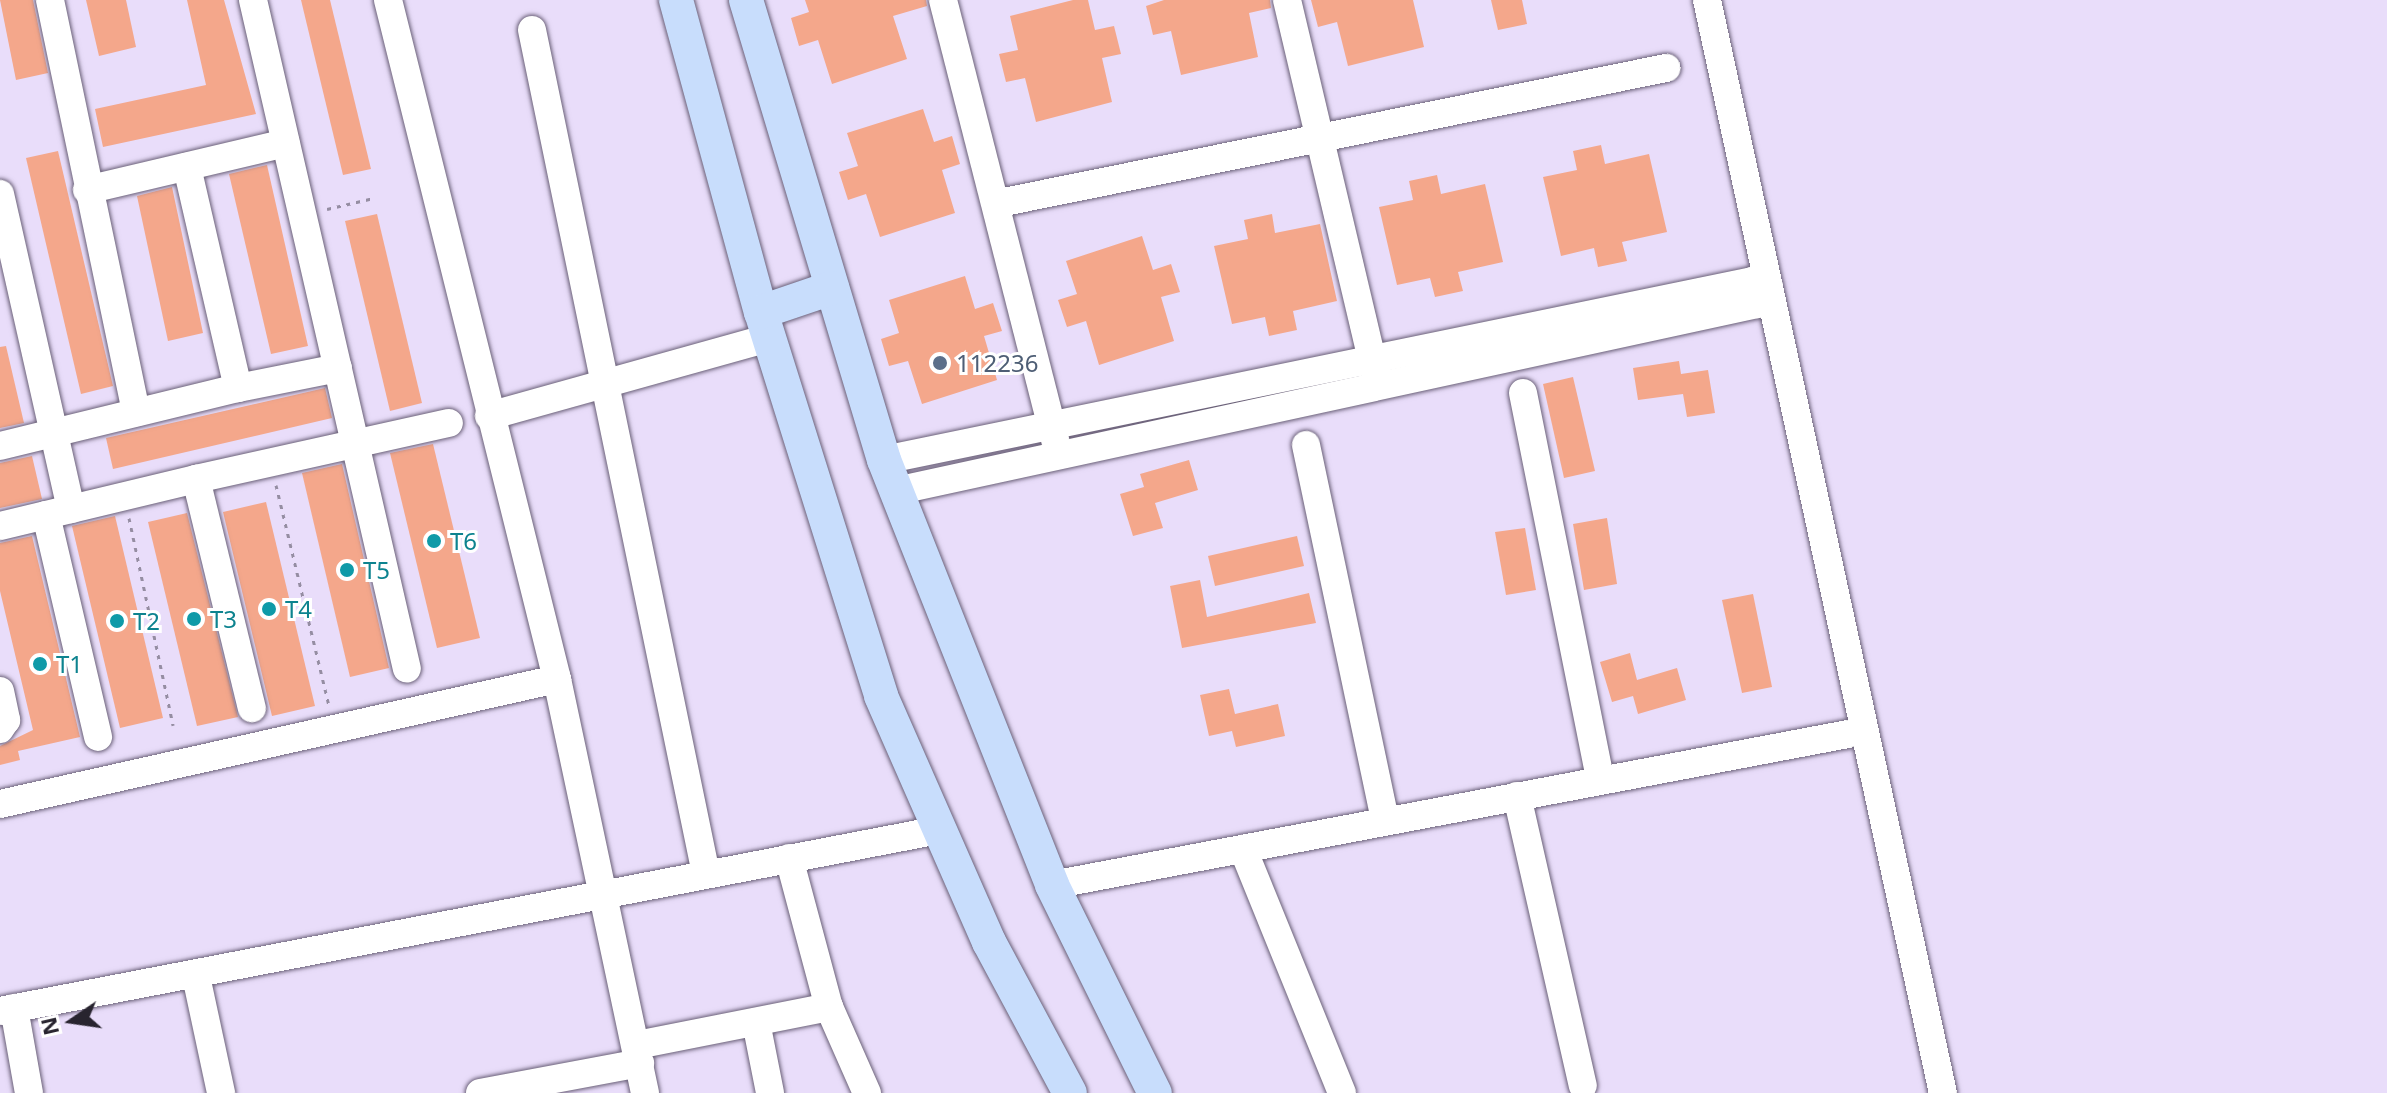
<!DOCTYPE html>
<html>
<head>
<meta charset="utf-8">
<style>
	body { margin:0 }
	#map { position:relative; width:2387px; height:1093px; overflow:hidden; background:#e9ddfa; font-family:"Noto Sans",sans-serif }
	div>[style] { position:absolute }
	.building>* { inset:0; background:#f4a78b }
	.path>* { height:3px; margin-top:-1.5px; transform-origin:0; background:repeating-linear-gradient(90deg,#958da2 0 4px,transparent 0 10px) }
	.roads { filter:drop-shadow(0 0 2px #6a6078) drop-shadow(0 0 2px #6a6078) }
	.minor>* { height:28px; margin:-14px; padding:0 14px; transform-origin:14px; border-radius:14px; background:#fff }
	.major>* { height:34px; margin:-17px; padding:0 17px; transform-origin:17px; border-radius:17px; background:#c8ddfc }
	.dots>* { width:22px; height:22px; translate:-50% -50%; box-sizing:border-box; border:4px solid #fff; border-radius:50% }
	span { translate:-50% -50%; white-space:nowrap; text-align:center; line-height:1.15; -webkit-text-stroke:6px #fff; paint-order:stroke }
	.service-label { font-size:24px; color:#4e5e75 }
	.left { translate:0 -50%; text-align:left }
	.culture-label { font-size:24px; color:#0d838f }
	.north { position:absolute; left:32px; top:981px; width:80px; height:80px; -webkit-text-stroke:6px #fff; paint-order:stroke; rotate:257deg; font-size:22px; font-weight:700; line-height:32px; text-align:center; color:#28242f }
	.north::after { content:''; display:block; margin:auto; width:28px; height:36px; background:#28242f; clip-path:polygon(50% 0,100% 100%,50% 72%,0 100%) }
</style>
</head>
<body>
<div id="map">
	<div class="building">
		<i style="clip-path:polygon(0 0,33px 0,48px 73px,16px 80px)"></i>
		<i style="clip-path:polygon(86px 0,126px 0,136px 47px,99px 56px)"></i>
		<i style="clip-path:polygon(187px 0,224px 0,256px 114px,103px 147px,95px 109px,206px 85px)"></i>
		<i style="clip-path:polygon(301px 0,330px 0,371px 169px,343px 175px)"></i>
		<i style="clip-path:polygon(805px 0,926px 0,927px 6px,893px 16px,907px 59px,832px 84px,818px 40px,799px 46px,791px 18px,809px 12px)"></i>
		<i style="clip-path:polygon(1073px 0,1088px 0,1095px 30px,1114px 26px,1121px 54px,1102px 58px,1112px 102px,1036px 122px,1025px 78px,1006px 82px,999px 54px,1018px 50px,1010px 16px)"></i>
		<i style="clip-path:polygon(1164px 0,1270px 0,1271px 8px,1249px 13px,1258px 57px,1181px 75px,1171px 31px,1153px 35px,1146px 6px)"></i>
		<i style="clip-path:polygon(1311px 0,1413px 0,1424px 47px,1348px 66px,1337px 22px,1318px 27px)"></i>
		<i style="clip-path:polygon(1491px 0,1522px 0,1527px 24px,1498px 30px)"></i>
		<i style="clip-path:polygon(923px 109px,934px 142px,952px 136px,960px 164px,942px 170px,955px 213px,880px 237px,866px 194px,848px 200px,839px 172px,858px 166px,847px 133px)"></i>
		<i style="clip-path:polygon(1601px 145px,1605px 164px,1649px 154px,1667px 232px,1622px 242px,1627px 261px,1598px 267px,1594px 248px,1561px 256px,1543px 177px,1577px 170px,1573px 151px)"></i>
		<i style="clip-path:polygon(58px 151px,113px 386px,81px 394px,26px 158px)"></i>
		<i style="clip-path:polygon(267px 165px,308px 346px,271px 354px,229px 174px)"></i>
		<i style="clip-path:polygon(1437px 175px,1441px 194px,1485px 184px,1503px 262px,1458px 272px,1463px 291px,1435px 297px,1430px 278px,1397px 285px,1379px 207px,1413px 200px,1409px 181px)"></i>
		<i style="clip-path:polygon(172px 187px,203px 333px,168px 341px,137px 196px)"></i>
		<i style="clip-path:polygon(377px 214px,422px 403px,390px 411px,345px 221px)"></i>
		<i style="clip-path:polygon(1272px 214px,1275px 233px,1320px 224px,1337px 301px,1293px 311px,1297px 330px,1269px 336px,1265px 317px,1232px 324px,1214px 246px,1248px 239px,1244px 220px)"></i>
		<i style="clip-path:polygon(1142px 236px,1153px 270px,1171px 264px,1180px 292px,1161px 297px,1174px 341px,1099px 365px,1086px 321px,1067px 327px,1058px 300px,1077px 294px,1066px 261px)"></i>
		<i style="clip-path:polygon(965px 276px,975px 309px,993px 303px,1002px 331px,984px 336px,997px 380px,922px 404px,908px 361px,889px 366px,881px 339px,899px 333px,889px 300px)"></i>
		<i style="clip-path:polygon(6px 346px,24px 423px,0 428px,0 347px)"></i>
		<i style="clip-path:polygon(1679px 361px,1681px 374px,1708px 370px,1715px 413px,1687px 417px,1683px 394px,1638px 400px,1633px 368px)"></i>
		<i style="clip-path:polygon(1573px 377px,1595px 471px,1564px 478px,1543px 384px)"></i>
		<i style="clip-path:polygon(325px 388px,332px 418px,113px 469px,106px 438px)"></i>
		<i style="clip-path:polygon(433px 444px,480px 638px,437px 648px,390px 453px)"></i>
		<i style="clip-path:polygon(32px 456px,42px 499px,0 508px,0 463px)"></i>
		<i style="clip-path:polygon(1189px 460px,1198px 490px,1155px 503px,1163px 528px,1133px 536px,1120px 494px,1144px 487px,1140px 474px)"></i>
		<i style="clip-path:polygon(342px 464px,389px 668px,350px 677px,302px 473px)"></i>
		<i style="clip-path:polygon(266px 502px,315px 706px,272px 716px,223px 512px)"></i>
		<i style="clip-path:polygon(187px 513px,238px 717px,197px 726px,148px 522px)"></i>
		<i style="clip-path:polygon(115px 516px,163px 718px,120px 728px,72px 526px)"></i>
		<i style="clip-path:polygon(1607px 518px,1617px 584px,1584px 590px,1573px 524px)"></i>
		<i style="clip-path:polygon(1525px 528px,1536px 590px,1506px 595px,1495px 532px)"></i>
		<i style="clip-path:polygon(32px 536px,80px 737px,18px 751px,20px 760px,0 765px,0 746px,33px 730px,0 591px,0 543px)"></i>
		<i style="clip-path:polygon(1297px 536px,1304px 566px,1215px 586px,1208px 556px)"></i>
		<i style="clip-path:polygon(1200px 580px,1207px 617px,1309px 593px,1316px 623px,1182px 648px,1170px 586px)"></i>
		<i style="clip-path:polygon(1753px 594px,1772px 687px,1742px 693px,1722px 600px)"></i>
		<i style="clip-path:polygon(1630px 653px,1637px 680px,1677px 668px,1686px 700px,1638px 714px,1633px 696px,1612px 702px,1600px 662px)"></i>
		<i style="clip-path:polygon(1229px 689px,1235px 714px,1278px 704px,1285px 736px,1236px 747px,1232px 731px,1209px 736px,1200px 695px)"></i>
	</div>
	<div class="path">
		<i style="left:327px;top:209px;width:48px;rotate:-13.2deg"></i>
		<i style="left:276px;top:485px;width:226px;rotate:76.5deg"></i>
		<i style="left:129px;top:518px;width:212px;rotate:78deg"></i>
	</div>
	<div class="roads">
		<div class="minor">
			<i style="left:50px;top:0;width:421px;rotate:78.2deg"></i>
			<i style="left:253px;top:0;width:686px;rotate:77.04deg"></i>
			<i style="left:388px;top:0;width:700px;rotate:76.02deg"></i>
			<i style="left:557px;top:679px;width:423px;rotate:78deg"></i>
			<i style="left:943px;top:0;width:455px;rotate:75.7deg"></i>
			<i style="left:1287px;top:0;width:386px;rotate:76.7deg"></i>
			<i style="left:1707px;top:0;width:1118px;rotate:77.82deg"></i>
			<i style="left:532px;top:30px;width:862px;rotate:78.35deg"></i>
			<i style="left:87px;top:190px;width:204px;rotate:-13.3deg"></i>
			<i style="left:0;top:194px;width:323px;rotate:77.3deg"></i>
			<i style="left:999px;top:203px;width:681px;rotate:-11.44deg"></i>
			<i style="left:238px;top:388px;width:102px;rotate:-11.3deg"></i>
			<i style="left:1523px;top:393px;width:395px;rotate:78.7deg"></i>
			<i style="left:489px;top:416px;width:291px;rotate:-15.6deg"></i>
			<i style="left:1306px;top:445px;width:384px;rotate:78.1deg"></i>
			<i style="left:0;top:446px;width:245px;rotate:-13.7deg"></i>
			<i style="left:238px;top:388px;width:227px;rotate:-103deg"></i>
			<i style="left:884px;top:460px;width:886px;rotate:-11.65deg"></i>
			<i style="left:1752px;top:281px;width:18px;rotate:19deg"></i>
			<i style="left:1769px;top:287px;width:21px;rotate:125deg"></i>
			<i style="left:1757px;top:304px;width:881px;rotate:167.75deg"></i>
			<i style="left:196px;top:479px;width:259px;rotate:-12.5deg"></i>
			<i style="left:46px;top:515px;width:228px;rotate:76.8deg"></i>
			<i style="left:0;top:526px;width:202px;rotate:-13.5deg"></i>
			<i style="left:196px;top:479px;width:236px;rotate:76.3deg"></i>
			<i style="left:0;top:691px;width:30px;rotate:78deg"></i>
			<i style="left:6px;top:720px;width:11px;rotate:124deg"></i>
			<i style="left:1517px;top:796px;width:297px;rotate:77.2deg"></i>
			<i style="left:0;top:804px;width:571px;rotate:-12.65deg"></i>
			<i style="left:1243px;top:849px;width:263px;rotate:67.9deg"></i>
			<i style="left:789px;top:858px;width:154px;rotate:75deg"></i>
			<i style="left:829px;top:1007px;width:94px;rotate:66.2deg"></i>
			<i style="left:1052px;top:885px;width:810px;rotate:-10.74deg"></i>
			<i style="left:196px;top:976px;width:120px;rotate:77.9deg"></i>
			<i style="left:14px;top:1008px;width:86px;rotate:80deg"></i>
			<i style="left:0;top:1011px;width:956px;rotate:-10.91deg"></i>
			<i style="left:756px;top:1022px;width:72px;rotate:78.8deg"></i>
			<i style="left:637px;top:1045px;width:196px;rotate:-11.2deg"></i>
			<i style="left:480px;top:1093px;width:163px;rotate:-10.6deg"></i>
		</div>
		<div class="major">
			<i style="left:676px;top:0;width:323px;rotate:74.8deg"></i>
			<i style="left:761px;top:312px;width:402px;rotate:72.6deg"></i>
			<i style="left:881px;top:696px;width:269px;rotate:66.3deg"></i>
			<i style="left:989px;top:942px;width:171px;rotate:61.8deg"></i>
			<i style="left:746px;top:0;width:480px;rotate:73.3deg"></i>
			<i style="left:884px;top:460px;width:457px;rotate:68.4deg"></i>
			<i style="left:1052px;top:885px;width:232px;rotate:63.7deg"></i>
			<i style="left:761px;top:312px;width:75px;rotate:-18.7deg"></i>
		</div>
	</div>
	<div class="dots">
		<i style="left:940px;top:363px;background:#5c6f8a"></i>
		<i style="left:434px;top:541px;background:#0f9aa8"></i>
		<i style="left:347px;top:570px;background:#0f9aa8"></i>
		<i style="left:269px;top:609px;background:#0f9aa8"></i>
		<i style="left:194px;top:619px;background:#0f9aa8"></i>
		<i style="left:117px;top:621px;background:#0f9aa8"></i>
		<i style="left:40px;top:664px;background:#0f9aa8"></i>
	</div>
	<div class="service-label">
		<span class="left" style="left:956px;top:363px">112236</span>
	</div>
	<div class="culture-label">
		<span class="left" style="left:450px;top:541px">T6</span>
		<span class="left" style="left:363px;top:570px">T5</span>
		<span class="left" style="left:285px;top:609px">T4</span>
		<span class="left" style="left:210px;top:619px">T3</span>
		<span class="left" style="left:133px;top:621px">T2</span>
		<span class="left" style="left:56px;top:664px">T1</span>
	</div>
	<div class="north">N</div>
</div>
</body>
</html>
